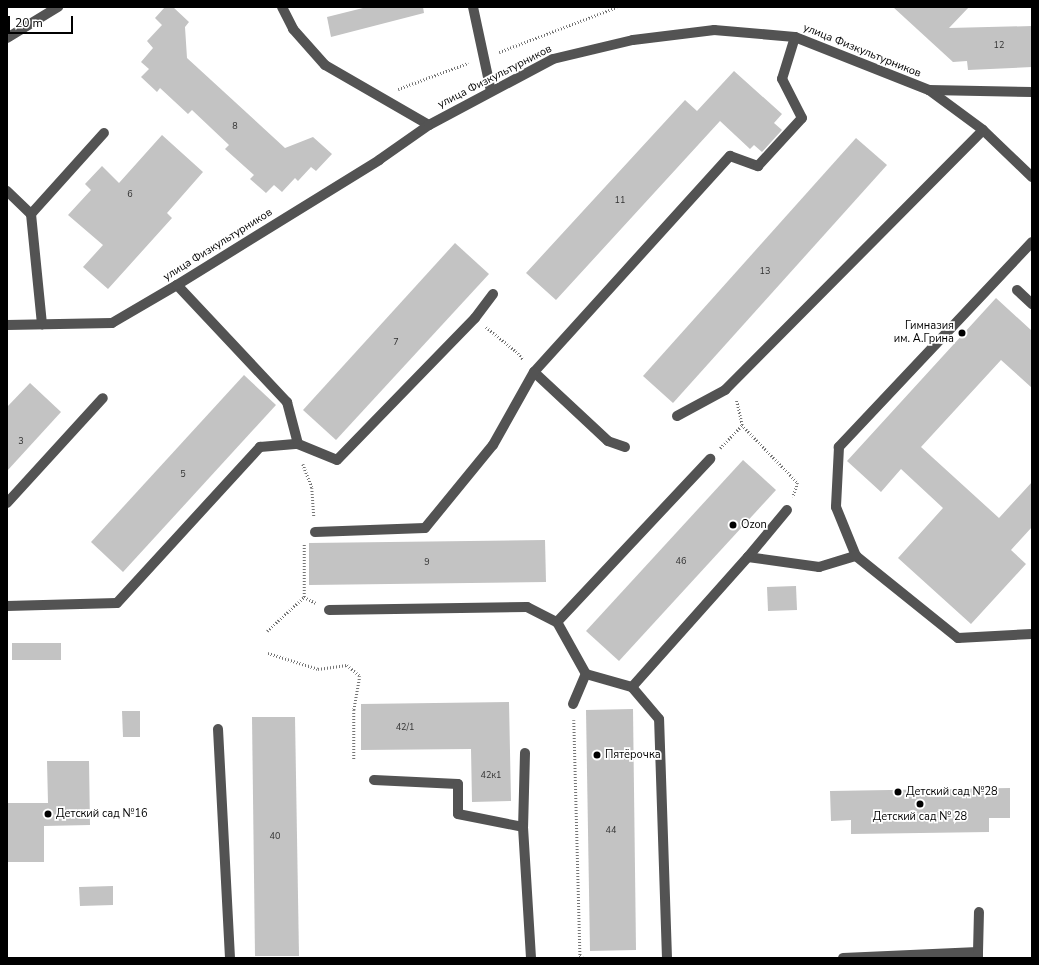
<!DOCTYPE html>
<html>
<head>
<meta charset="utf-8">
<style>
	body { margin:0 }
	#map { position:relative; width:1039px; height:965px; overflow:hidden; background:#fff; font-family:"Nunito Sans",sans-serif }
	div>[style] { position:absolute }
	.building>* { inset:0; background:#c3c3c3 }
	.path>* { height:2.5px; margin-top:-1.25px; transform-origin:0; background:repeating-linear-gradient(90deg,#757575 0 1px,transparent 0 3px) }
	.minor>* { height:10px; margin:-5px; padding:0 5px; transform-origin:5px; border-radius:5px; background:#535353 }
	.dots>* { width:11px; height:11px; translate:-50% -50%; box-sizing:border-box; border:2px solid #fff; border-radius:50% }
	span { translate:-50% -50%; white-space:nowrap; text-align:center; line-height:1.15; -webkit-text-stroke:3.5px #fff; paint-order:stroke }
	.number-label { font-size:9px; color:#313131 }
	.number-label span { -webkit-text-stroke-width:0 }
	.street-label { font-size:11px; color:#000 }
	.poi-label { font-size:11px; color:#000 }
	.right { translate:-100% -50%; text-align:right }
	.left { translate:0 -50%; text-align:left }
	.frame { position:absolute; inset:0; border:8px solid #000; pointer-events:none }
	.scale { position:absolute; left:8px; top:16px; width:65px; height:18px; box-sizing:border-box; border:2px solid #000; border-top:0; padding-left:5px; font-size:12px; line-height:14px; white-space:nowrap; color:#000; -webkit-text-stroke:3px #fff; paint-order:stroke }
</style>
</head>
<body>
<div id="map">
	<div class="building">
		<i style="clip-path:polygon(165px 7px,173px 7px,189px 22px,185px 27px,187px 58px,285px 148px,313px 137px,332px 154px,316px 171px,311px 167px,298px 181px,295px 178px,282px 192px,274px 185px,266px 193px,250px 179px,254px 175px,225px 149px,229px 145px,192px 110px,188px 114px,160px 88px,157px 92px,141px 77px,149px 69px,141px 62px,153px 48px,147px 41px,162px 25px,155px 18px)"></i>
		<i style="clip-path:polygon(367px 7px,423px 7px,424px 13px,331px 37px,327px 17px)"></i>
		<i style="clip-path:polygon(893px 7px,969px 7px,949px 28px,1032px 26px,1032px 67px,968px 70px,967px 61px,953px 62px)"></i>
		<i style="clip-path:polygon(734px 71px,782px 114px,774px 123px,782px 130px,762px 152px,754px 145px,750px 149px,720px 121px,556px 300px,526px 273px,685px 100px,697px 111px)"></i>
		<i style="clip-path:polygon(162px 135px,203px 172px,167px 213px,172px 218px,108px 289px,83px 267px,103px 245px,68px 215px,91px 190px,85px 184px,102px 166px,119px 183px)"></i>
		<i style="clip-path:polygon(856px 138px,887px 165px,673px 403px,643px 376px)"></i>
		<i style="clip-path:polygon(455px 243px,489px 274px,336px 440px,303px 410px)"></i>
		<i style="clip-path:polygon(996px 298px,1032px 331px,1032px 388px,1001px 360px,921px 447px,999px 518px,1032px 482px,1032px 527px,1011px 550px,1026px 564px,971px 624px,898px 558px,943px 508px,901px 469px,881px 492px,847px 461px)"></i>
		<i style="clip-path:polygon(244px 375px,276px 405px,123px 572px,91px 542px)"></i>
		<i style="clip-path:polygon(30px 383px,61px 412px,7px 471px,7px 407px)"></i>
		<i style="clip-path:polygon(743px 460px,776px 490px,619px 661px,586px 631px)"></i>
		<i style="clip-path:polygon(545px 540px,546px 582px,309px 585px,309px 543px)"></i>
		<i style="clip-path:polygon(796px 586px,797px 610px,768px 611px,767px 587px)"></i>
		<i style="clip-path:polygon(12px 643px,61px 643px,61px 660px,12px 660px)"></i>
		<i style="clip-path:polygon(509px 702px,511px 801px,472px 802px,471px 749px,361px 750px,361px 704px)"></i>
		<i style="clip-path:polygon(633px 709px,636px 950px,590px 951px,586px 710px)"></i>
		<i style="clip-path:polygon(122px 711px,140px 711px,140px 737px,123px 737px)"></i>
		<i style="clip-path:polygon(252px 717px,295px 717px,299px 956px,255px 956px)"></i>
		<i style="clip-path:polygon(47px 761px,89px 761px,90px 825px,44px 826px,44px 862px,7px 862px,7px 803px,48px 803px)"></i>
		<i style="clip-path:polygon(1010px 788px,1010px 818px,989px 818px,989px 832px,851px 834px,851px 820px,831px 821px,830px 791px)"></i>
		<i style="clip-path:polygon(113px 886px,113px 905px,80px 906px,79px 887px)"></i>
	</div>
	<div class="path">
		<i style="left:499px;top:52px;width:126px;rotate:-20.9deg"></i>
		<i style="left:398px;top:89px;width:75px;rotate:-20.4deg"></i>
		<i style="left:486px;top:327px;width:38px;rotate:39deg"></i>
		<i style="left:516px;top:351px;width:11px;rotate:49deg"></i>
		<i style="left:742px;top:425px;width:81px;rotate:46deg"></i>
		<i style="left:798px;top:483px;width:15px;rotate:110deg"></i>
		<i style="left:720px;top:448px;width:32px;rotate:-46deg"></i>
		<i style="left:742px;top:425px;width:26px;rotate:-103deg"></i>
		<i style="left:303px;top:464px;width:26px;rotate:69deg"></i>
		<i style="left:312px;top:488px;width:29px;rotate:86deg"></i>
		<i style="left:304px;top:597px;width:13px;rotate:27deg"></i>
		<i style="left:267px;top:631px;width:50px;rotate:-42.6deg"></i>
		<i style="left:304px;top:597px;width:53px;rotate:-90deg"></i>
		<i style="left:268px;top:653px;width:52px;rotate:17.7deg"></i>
		<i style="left:318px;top:669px;width:29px;rotate:-8deg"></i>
		<i style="left:347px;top:665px;width:17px;rotate:40deg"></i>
		<i style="left:360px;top:676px;width:35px;rotate:100deg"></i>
		<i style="left:354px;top:710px;width:50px;rotate:90deg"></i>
		<i style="left:574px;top:720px;width:235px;rotate:88.5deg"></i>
		<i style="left:580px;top:955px;width:4px;rotate:45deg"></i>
	</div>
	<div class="minor">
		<i style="left:282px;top:7px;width:25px;rotate:63deg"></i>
		<i style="left:293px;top:29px;width:48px;rotate:48.4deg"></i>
		<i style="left:325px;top:65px;width:120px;rotate:30deg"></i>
		<i style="left:473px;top:7px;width:86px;rotate:77.9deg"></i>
		<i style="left:7px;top:38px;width:60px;rotate:-31.3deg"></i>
		<i style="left:929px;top:90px;width:103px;rotate:1.1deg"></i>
		<i style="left:7px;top:191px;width:33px;rotate:44deg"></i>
		<i style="left:31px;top:214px;width:111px;rotate:84.3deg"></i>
		<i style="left:31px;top:214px;width:109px;rotate:-48deg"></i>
		<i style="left:1032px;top:242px;width:282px;rotate:133.3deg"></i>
		<i style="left:839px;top:447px;width:60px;rotate:92.9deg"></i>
		<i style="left:836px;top:507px;width:53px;rotate:67.8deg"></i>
		<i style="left:856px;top:556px;width:131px;rotate:38.8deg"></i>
		<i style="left:958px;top:638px;width:74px;rotate:-3.1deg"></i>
		<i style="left:177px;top:285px;width:161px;rotate:46.8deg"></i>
		<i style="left:287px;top:402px;width:43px;rotate:75.3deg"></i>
		<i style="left:1017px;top:290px;width:21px;rotate:43deg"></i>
		<i style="left:7px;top:325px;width:105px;rotate:-1.1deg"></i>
		<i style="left:112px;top:323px;width:75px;rotate:-30.3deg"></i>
		<i style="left:177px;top:285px;width:238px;rotate:-31.7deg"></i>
		<i style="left:379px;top:160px;width:61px;rotate:-35deg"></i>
		<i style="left:429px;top:125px;width:140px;rotate:-28deg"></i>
		<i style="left:553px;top:59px;width:82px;rotate:-13.4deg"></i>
		<i style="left:633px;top:40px;width:82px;rotate:-7deg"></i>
		<i style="left:714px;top:30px;width:81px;rotate:4.9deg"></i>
		<i style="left:795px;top:37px;width:144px;rotate:21.6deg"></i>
		<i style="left:929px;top:90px;width:67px;rotate:36.5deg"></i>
		<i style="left:983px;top:130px;width:68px;rotate:43.8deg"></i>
		<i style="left:677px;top:416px;width:55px;rotate:-28.4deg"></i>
		<i style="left:725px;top:390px;width:366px;rotate:-45.2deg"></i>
		<i style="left:625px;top:447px;width:18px;rotate:-161deg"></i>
		<i style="left:608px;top:441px;width:101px;rotate:-137deg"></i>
		<i style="left:534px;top:372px;width:292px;rotate:-47.8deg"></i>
		<i style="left:730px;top:156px;width:30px;rotate:20deg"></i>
		<i style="left:758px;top:166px;width:65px;rotate:-47.5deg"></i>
		<i style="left:802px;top:118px;width:44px;rotate:-117.1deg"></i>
		<i style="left:782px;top:79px;width:44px;rotate:-72.8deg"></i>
		<i style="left:7px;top:503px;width:142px;rotate:-47.6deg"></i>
		<i style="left:315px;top:532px;width:110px;rotate:-2.1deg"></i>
		<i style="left:425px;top:528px;width:107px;rotate:-50.7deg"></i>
		<i style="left:493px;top:445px;width:84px;rotate:-60.7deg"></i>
		<i style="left:748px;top:557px;width:72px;rotate:8deg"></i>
		<i style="left:819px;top:567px;width:39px;rotate:-17deg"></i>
		<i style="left:7px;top:606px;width:110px;rotate:-1.6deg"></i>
		<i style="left:117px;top:603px;width:212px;rotate:-47.5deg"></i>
		<i style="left:260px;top:447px;width:38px;rotate:-5deg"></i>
		<i style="left:298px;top:444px;width:42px;rotate:22.3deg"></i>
		<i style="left:337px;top:460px;width:198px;rotate:-45.8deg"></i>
		<i style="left:475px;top:318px;width:30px;rotate:-53deg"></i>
		<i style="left:329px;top:610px;width:198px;rotate:-0.9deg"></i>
		<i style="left:527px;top:607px;width:34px;rotate:27deg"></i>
		<i style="left:557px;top:622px;width:224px;rotate:-46.8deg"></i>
		<i style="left:557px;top:622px;width:60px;rotate:60.9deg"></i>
		<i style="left:586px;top:674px;width:48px;rotate:15.8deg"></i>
		<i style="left:573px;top:704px;width:33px;rotate:-67deg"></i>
		<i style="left:218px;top:729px;width:229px;rotate:87deg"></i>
		<i style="left:525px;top:753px;width:74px;rotate:91.5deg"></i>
		<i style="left:523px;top:827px;width:131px;rotate:86.5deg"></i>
		<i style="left:374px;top:780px;width:84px;rotate:2.7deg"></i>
		<i style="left:458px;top:784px;width:30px;rotate:90deg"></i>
		<i style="left:458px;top:814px;width:66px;rotate:11.3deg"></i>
		<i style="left:978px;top:952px;width:40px;rotate:-88.6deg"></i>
		<i style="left:667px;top:958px;width:239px;rotate:-91.9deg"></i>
		<i style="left:659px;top:719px;width:42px;rotate:-130.2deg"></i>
		<i style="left:632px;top:687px;width:174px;rotate:-48.3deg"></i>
		<i style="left:748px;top:557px;width:61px;rotate:-50.3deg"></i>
		<i style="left:843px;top:958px;width:135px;rotate:-2.5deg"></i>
		<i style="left:978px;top:952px;width:6px;rotate:90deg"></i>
	</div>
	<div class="dots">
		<i style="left:962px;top:333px;background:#000"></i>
		<i style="left:733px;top:525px;background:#000"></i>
		<i style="left:597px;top:755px;background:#000"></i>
		<i style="left:898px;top:792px;background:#000"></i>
		<i style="left:920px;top:804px;background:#000"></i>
		<i style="left:48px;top:814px;background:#000"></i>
	</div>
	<div class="number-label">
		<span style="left:999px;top:45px">12</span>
		<span style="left:235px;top:126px">8</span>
		<span style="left:130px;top:194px">6</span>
		<span style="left:620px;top:200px">11</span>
		<span style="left:765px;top:271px">13</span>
		<span style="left:396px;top:342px">7</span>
		<span style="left:21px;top:441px">3</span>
		<span style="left:183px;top:474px">5</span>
		<span style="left:681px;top:561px">46</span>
		<span style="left:427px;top:562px">9</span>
		<span style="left:405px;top:727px">42/1</span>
		<span style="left:491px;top:775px">42к1</span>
		<span style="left:611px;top:830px">44</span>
		<span style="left:275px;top:836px">40</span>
	</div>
	<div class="street-label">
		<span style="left:862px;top:51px;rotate:22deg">улица Физкультурников</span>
		<span style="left:495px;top:77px;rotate:-27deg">улица Физкультурников</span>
		<span style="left:218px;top:245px;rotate:-32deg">улица Физкультурников</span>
	</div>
	<div class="poi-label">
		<span class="right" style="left:954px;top:333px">Гимназия<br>им. А.Грина</span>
		<span class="left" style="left:741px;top:525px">Ozon</span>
		<span class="left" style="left:605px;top:755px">Пятёрочка</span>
		<span class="left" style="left:906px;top:792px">Детский сад №28</span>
		<span class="left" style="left:56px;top:814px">Детский сад №16</span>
		<span style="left:920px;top:817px">Детский сад № 28</span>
	</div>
	<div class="frame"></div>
	<div class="scale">20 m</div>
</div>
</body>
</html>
